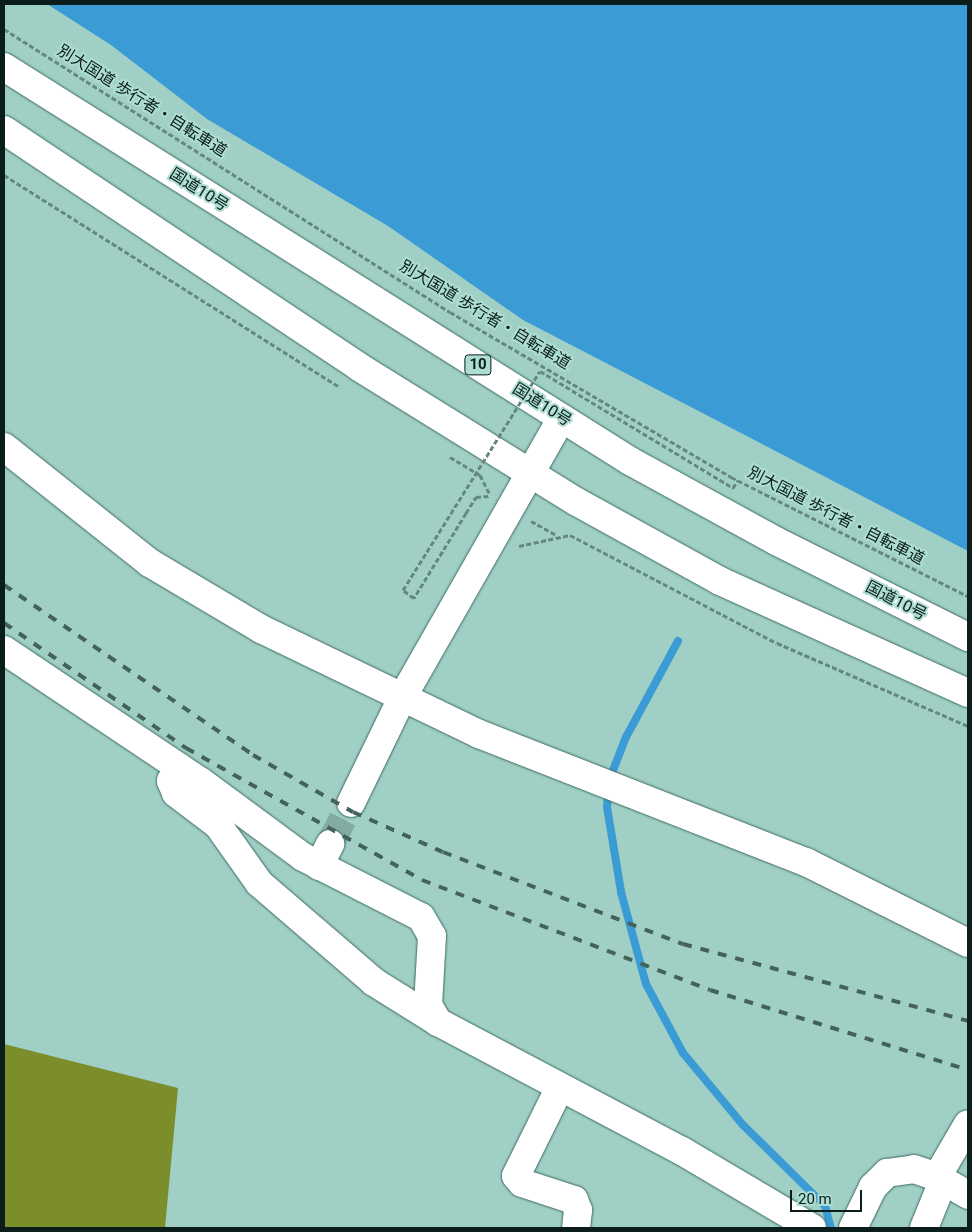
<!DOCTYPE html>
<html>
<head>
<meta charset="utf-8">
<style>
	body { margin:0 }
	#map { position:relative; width:972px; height:1232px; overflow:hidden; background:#a0d0c5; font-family:Roboto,"Noto Sans JP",sans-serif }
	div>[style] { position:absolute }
	.forest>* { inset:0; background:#7c8e2c }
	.water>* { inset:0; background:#3b9bd4 }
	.stream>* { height:8px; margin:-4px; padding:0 4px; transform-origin:4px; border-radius:4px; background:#3b9bd4 }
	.street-tunnel>* { height:28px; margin-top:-14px; transform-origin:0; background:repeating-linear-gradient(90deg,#82aca3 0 28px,transparent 0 42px) }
	.path>* { height:3px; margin-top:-1.5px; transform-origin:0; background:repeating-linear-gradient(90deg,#648880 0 5px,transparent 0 7.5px) }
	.roads { filter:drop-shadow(0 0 1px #3d6a61) drop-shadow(0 0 1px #3d6a61) }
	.street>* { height:28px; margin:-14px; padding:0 14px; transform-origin:14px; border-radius:14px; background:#fff }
	.secondary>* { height:28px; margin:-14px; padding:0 14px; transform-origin:14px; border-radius:14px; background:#fff }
	.highway>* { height:28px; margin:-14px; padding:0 14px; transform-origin:14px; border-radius:14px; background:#fff }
	.rail>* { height:4px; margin-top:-2px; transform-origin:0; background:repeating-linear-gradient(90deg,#44625c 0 9px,transparent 0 18px) }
	.path-bridge>* { height:3px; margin-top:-1.5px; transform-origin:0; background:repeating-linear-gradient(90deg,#648880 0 5px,transparent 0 7.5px) }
	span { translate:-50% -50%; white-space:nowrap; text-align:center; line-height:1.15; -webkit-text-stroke:4px #adddd2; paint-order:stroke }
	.shield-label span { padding:1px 4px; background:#adddd2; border:1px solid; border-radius:4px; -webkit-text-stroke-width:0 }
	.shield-label { font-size:15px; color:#0a1d1a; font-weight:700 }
	.street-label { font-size:16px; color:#0a1d1a }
	.frame { position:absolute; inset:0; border:5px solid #0a1d1a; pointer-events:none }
	.scale { position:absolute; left:790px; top:1190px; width:72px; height:22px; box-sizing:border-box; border:2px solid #0a1d1a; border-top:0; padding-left:6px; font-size:15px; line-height:18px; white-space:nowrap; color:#0a1d1a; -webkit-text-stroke:4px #adddd2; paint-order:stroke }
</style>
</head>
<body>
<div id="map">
	<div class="forest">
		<i style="clip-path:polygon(4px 1044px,178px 1088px,165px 1228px,4px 1228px)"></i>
	</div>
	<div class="water">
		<i style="clip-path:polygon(47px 4px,968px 4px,968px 551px,523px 320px,388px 226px,207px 119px,111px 45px)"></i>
	</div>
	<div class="stream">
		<i style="left:678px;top:641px;width:109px;rotate:118.4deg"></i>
		<i style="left:626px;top:737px;width:44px;rotate:111.3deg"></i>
		<i style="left:610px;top:778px;width:29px;rotate:96deg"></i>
		<i style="left:607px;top:807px;width:86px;rotate:80.6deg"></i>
		<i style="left:621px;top:892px;width:95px;rotate:74.8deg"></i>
		<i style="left:646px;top:984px;width:78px;rotate:61.8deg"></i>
		<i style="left:683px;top:1053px;width:94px;rotate:50.2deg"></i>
		<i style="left:743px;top:1125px;width:115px;rotate:44.6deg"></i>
		<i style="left:825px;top:1206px;width:23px;rotate:75deg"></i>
	</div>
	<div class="street-tunnel">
		<i style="left:330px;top:844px;width:46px;rotate:-62.9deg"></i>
	</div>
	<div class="path">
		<i style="left:4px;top:29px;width:528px;rotate:32.4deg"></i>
		<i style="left:450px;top:312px;width:326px;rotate:30.4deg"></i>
		<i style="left:731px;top:477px;width:265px;rotate:26.7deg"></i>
		<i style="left:4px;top:175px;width:396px;rotate:32.3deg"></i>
		<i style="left:450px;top:457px;width:35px;rotate:31deg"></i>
		<i style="left:480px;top:475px;width:20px;rotate:63deg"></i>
		<i style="left:466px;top:513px;width:19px;rotate:-58deg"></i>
		<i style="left:476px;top:497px;width:13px;rotate:-4deg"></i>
		<i style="left:531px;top:521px;width:29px;rotate:29deg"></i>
		<i style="left:519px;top:546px;width:52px;rotate:-12.2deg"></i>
		<i style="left:570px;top:535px;width:233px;rotate:27.6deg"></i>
		<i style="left:777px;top:643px;width:208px;rotate:23.5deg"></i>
	</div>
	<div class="roads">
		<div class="street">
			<i style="left:4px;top:650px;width:236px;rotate:33.8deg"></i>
			<i style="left:200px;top:781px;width:128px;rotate:36.4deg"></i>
			<i style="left:303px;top:857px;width:132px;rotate:27deg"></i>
			<i style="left:421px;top:917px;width:22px;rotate:60deg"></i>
			<i style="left:432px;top:936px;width:69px;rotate:93.3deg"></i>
			<i style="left:428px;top:1005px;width:20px;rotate:60deg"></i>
			<i style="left:438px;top:1022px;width:276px;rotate:27.9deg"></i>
			<i style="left:682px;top:1151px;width:151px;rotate:30.6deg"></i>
			<i style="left:179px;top:767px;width:16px;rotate:120deg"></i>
			<i style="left:171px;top:781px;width:13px;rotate:67deg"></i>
			<i style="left:176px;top:793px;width:53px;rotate:37.3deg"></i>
			<i style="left:218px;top:825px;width:71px;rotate:54.7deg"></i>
			<i style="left:259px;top:883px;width:152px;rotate:40.7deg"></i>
			<i style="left:374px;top:982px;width:75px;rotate:32deg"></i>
			<i style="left:351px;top:803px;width:117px;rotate:-64.1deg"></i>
			<i style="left:319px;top:866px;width:25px;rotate:-63deg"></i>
			<i style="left:560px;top:1087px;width:99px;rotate:116.3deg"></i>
			<i style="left:516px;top:1176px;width:9px;rotate:49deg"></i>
			<i style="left:522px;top:1183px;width:55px;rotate:18.1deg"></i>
			<i style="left:574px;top:1200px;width:11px;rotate:68deg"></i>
			<i style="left:578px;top:1210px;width:18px;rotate:96deg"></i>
			<i style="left:937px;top:1177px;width:36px;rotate:30deg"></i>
			<i style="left:853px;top:1228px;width:46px;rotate:-64deg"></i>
			<i style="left:873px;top:1187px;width:20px;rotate:-45deg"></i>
			<i style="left:887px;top:1173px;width:27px;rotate:-8deg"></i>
			<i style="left:914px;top:1169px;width:24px;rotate:19deg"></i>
			<i style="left:937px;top:1177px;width:61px;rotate:-59.7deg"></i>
			<i style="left:924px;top:1228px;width:51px;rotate:-68deg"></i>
		</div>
		<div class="secondary">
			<i style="left:4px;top:447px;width:186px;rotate:38.5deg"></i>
			<i style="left:150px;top:563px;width:129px;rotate:30.7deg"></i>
			<i style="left:261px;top:629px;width:242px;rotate:25.7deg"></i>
			<i style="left:479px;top:734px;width:351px;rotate:21.4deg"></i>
			<i style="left:806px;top:862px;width:181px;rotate:26.6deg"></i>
			<i style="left:402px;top:698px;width:322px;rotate:-60.3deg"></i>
		</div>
		<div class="highway">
			<i style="left:4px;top:67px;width:740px;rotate:32.19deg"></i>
			<i style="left:630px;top:461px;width:166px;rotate:28.7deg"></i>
			<i style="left:776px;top:541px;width:215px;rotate:26.6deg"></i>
			<i style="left:4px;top:130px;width:427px;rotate:33.7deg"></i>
			<i style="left:359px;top:367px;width:256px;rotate:31.8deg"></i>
			<i style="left:577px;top:502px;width:163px;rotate:28.9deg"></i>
			<i style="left:720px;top:581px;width:272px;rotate:24.3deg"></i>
		</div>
	</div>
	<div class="rail">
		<i style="left:4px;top:585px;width:301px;rotate:34.3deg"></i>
		<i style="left:253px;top:755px;width:115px;rotate:29.7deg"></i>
		<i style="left:353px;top:812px;width:98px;rotate:24deg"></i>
		<i style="left:443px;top:852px;width:257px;rotate:21deg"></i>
		<i style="left:683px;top:944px;width:295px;rotate:15.1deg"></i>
		<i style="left:4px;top:623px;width:221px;rotate:34.5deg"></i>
		<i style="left:186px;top:748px;width:270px;rotate:29.2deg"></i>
		<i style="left:422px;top:880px;width:308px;rotate:20.9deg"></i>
		<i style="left:710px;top:990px;width:270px;rotate:17.2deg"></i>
	</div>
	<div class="path-bridge">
		<i style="left:466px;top:513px;width:100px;rotate:121.5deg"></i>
		<i style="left:414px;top:598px;width:14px;rotate:-144deg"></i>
		<i style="left:403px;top:590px;width:258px;rotate:-58deg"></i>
		<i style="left:540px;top:371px;width:226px;rotate:31.2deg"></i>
		<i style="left:733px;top:488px;width:9px;rotate:-58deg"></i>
	</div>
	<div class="shield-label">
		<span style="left:478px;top:365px">10</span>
	</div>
	<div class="street-label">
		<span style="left:142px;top:101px;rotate:32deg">別大国道 歩行者・自転車道</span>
		<span style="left:199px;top:190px;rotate:32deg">国道10号</span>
		<span style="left:485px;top:315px;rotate:31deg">別大国道 歩行者・自転車道</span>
		<span style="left:542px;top:405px;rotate:32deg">国道10号</span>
		<span style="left:836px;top:516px;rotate:27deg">別大国道 歩行者・自転車道</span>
		<span style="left:896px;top:601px;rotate:27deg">国道10号</span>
	</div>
	<div class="frame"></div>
	<div class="scale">20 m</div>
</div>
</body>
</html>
